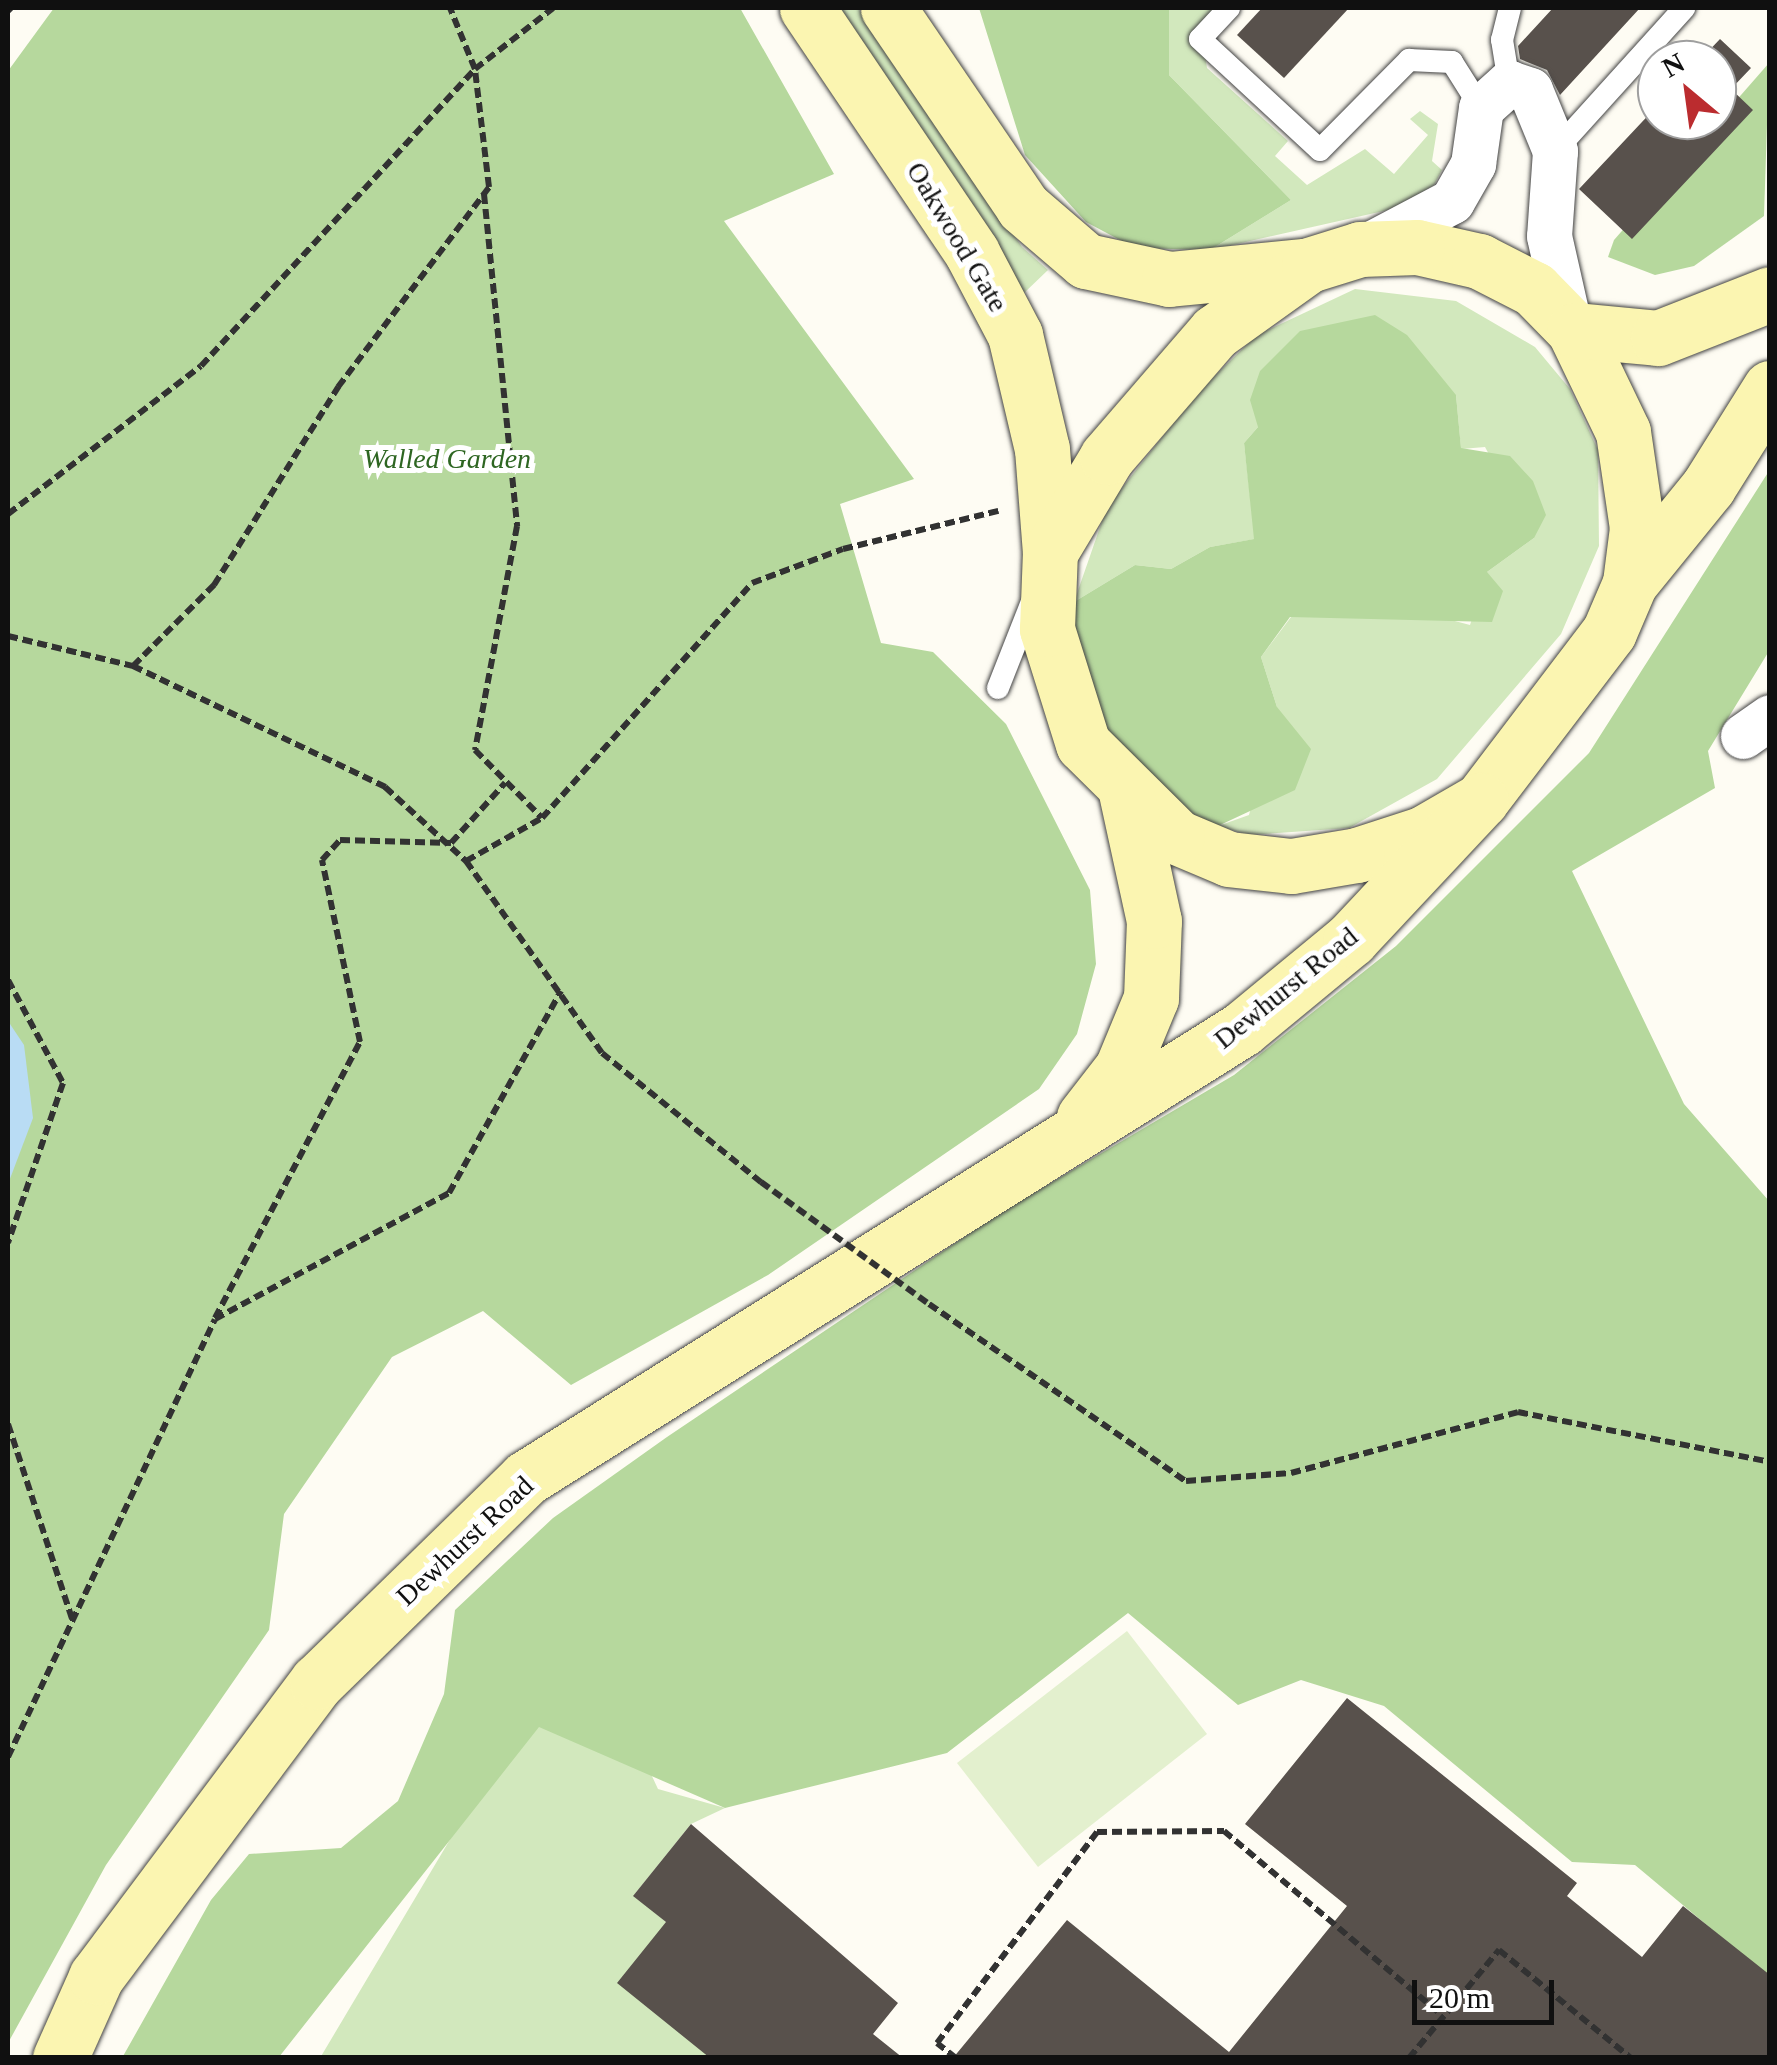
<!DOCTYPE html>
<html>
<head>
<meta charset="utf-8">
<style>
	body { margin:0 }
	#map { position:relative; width:1777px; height:2065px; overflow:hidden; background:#fefcf3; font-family:"Times New Roman",serif }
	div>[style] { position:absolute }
	.green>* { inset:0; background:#d2e8bd }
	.forest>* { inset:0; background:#b6d89d }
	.pitch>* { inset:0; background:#e3f0ce }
	.water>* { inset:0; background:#b9dcf4 }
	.building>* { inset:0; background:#58514c }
	.path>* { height:6px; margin-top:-3px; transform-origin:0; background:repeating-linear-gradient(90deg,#323232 0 10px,transparent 0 15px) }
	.roads { filter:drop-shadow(0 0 2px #434343) drop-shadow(0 0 2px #434343) }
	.lane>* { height:22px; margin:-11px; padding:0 11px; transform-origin:11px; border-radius:11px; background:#fff }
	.street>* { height:45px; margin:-22.5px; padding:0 22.5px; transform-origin:22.5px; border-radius:22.5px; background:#fff }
	.secondary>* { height:55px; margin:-27.5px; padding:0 27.5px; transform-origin:27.5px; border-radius:27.5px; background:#fbf5b1 }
	.path-bridge>* { height:6px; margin-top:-3px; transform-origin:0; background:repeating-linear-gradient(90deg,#323232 0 10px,transparent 0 15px) }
	span { translate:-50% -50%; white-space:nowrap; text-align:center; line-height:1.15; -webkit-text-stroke:10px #fff; paint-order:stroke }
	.street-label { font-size:28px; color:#101010 }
	.park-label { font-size:28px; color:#2e6622; font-style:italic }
	.frame { position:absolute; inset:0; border:10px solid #101010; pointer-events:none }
	.north { position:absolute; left:1637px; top:40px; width:100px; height:100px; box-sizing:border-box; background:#fff; border:2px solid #9f9f9f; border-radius:50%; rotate:331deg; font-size:28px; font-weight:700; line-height:40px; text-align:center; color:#101010 }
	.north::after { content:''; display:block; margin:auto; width:35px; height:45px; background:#bb2c2f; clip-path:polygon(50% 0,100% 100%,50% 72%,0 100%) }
	.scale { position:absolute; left:1412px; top:1980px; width:142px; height:45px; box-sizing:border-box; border:5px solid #101010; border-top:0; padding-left:12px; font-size:30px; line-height:35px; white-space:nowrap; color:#101010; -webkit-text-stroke:8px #fff; paint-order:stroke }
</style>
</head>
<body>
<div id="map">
	<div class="green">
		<i style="clip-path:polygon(834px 8px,858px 8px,1022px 247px,1048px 270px,1023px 294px)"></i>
		<i style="clip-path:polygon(1169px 8px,1213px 8px,1201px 29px,1207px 68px,1288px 141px,1275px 156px,1307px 185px,1365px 149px,1394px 174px,1428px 135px,1410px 119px,1420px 111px,1438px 124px,1432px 161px,1442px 170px,1434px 185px,1397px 208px,1210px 250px,1291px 200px,1169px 75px)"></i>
		<i style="clip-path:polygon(1355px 289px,1456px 301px,1535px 347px,1570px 389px,1598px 450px,1599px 546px,1561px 634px,1437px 779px,1349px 828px,1249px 835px,1218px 826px,1249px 815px,1277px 707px,1261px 657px,1291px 617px,1432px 615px,1470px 625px,1487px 572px,1534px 538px,1485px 447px,1461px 449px,1456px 395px,1258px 427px,1244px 443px,1255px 539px,1210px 547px,1171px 569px,1135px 565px,1074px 602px,1107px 507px,1197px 393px,1257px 335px)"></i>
		<i style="clip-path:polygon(536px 1695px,636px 1742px,658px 1789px,725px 1808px,691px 1824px,634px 1895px,666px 1922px,709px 2057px,320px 2058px)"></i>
	</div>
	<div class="forest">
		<i style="clip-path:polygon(54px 8px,740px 8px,834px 174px,724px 221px,914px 479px,840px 504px,881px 643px,933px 652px,1006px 724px,1090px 890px,1096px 964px,1077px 1034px,1039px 1089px,768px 1275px,571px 1385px,483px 1311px,392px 1357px,284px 1514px,269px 1630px,106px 1865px,8px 2043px,8px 71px)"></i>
		<i style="clip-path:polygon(979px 8px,1169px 8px,1169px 75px,1291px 200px,1210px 250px,1135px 248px,1086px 222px,1025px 155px)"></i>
		<i style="clip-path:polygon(1769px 63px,1764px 216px,1694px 266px,1655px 275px,1608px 257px,1614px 240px)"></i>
		<i style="clip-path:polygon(1375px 315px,1407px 335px,1456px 395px,1461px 448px,1510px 456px,1533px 481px,1546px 515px,1534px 538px,1487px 572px,1503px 591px,1492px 622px,1290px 617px,1261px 657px,1277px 707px,1311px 749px,1295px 790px,1218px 826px,1188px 813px,1099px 726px,1073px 633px,1074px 602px,1135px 565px,1171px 569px,1210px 547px,1254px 539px,1244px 443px,1258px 427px,1250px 400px,1260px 371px,1300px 331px)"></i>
		<i style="clip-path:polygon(1769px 471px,1769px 651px,1708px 751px,1715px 788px,1572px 871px,1684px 1104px,1769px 1201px,1769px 1977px,1635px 1865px,1572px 1862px,1384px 1706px,1301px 1680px,1238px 1705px,1128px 1613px,947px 1753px,725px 1808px,539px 1727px,279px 2057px,122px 2058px,211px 1900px,249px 1854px,341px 1848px,398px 1801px,444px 1694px,455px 1610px,553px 1518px,667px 1437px,1000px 1213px,1234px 1075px,1396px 946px,1589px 753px)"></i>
	</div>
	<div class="pitch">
		<i style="clip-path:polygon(1127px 1631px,1207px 1734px,1038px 1867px,957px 1763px)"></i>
	</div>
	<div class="water">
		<i style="clip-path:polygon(8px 1021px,24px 1045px,33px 1118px,8px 1184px)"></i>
	</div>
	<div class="building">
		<i style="clip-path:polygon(1262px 8px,1349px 8px,1284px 78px,1237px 35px)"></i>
		<i style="clip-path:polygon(1553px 8px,1640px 8px,1560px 95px,1547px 70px,1520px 59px,1518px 46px)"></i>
		<i style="clip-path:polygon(1720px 39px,1751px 68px,1731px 89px,1753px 110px,1632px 239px,1579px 189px,1657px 106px,1657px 120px,1717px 120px,1717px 60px,1700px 60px)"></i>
		<i style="clip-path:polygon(1347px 1698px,1577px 1883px,1567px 1896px,1642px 1957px,1683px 1906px,1770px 1975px,1770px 2058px,953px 2058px,1067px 1920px,1229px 2052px,1347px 1906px,1245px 1824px)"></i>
		<i style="clip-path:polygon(691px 1824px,898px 2003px,873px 2034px,903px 2058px,710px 2058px,617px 1983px,666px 1922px,633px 1896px)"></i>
	</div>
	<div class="path">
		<i style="left:8px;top:11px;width:4px;rotate:-45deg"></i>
		<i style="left:484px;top:194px;width:334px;rotate:84.3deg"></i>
		<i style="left:517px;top:526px;width:228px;rotate:100.6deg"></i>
		<i style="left:475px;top:750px;width:95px;rotate:45.4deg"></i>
		<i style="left:8px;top:514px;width:243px;rotate:-37.5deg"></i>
		<i style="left:201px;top:366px;width:404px;rotate:-47.3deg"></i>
		<i style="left:475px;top:69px;width:99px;rotate:-38deg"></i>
		<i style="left:8px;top:636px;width:129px;rotate:13.5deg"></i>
		<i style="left:133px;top:666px;width:280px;rotate:25.6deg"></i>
		<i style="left:385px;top:787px;width:110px;rotate:42.4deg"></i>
		<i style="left:466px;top:861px;width:235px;rotate:54.7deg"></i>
		<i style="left:602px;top:1053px;width:205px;rotate:39.1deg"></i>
		<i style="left:133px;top:666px;width:115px;rotate:-45deg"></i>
		<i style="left:214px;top:585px;width:234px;rotate:-57.9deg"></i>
		<i style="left:338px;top:387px;width:251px;rotate:-52.9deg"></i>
		<i style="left:489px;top:187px;width:119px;rotate:-96.8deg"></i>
		<i style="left:475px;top:69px;width:66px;rotate:-112.3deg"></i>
		<i style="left:466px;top:861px;width:87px;rotate:-29.5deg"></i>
		<i style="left:542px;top:818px;width:315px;rotate:-48.2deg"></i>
		<i style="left:752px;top:583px;width:97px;rotate:-20.5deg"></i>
		<i style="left:843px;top:549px;width:160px;rotate:-13.8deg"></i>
		<i style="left:8px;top:980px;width:117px;rotate:61.9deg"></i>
		<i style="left:63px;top:1083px;width:169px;rotate:109deg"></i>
		<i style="left:929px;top:1304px;width:312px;rotate:34.6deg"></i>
		<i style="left:1186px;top:1481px;width:105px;rotate:-4.4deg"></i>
		<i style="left:1291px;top:1473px;width:235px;rotate:-15deg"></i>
		<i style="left:1518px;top:1412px;width:257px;rotate:11.2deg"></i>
		<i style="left:215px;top:1318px;width:312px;rotate:-62.3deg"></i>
		<i style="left:360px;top:1042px;width:186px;rotate:-101.8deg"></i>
		<i style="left:322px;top:860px;width:27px;rotate:-48deg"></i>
		<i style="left:340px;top:840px;width:111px;rotate:1.5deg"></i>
		<i style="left:451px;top:843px;width:81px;rotate:-48deg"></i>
		<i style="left:8px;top:1424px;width:205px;rotate:71.8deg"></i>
		<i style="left:8px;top:1757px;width:484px;rotate:-64.7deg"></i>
		<i style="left:215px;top:1319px;width:266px;rotate:-28.3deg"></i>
		<i style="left:449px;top:1193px;width:231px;rotate:-61deg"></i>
		<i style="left:956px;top:2058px;width:24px;rotate:-142deg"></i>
		<i style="left:937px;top:2043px;width:265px;rotate:-52.8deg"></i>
		<i style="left:1097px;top:1832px;width:127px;rotate:-0.5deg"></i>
		<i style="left:1224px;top:1831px;width:285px;rotate:40.2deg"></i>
		<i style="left:1409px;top:2058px;width:141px;rotate:-50.2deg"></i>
		<i style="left:1499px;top:1950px;width:171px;rotate:39.3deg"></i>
	</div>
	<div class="roads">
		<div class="lane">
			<i style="left:1229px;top:8px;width:42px;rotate:133.1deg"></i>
			<i style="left:1200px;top:39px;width:163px;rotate:42.8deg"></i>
			<i style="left:1320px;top:150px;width:127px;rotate:-45.3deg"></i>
			<i style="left:1409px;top:60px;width:43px;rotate:2.7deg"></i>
			<i style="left:1452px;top:62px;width:54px;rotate:57.8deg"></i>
			<i style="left:1509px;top:83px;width:44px;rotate:-99.2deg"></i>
			<i style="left:1502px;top:40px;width:33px;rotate:-76deg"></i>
			<i style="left:1555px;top:151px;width:193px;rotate:-47.9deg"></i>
			<i style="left:998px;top:688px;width:101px;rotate:-68.5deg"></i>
		</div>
		<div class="street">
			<i style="left:1367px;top:246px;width:96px;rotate:-27.9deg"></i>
			<i style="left:1452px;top:201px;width:43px;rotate:-60.4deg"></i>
			<i style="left:1473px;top:164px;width:57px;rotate:-81.9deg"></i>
			<i style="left:1481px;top:108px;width:38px;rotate:-42deg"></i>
			<i style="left:1509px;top:83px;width:22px;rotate:18deg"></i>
			<i style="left:1530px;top:90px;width:66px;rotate:67.7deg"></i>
			<i style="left:1555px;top:151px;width:85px;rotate:94deg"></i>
			<i style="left:1549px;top:236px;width:91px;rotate:77.3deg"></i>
			<i style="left:1743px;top:736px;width:33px;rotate:-35deg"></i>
		</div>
		<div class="secondary">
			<i style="left:807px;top:8px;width:295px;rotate:56deg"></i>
			<i style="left:972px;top:253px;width:93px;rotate:62.3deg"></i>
			<i style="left:1015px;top:335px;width:117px;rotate:76.7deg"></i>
			<i style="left:1042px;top:449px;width:103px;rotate:85.6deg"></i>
			<i style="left:888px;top:8px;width:240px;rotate:55.8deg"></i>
			<i style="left:1023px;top:207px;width:83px;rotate:40.6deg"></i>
			<i style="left:1086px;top:261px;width:85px;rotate:12.2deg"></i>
			<i style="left:1169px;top:279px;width:133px;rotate:-5.6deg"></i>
			<i style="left:1417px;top:247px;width:64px;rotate:12.7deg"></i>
			<i style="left:1479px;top:261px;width:62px;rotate:27deg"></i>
			<i style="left:1534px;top:289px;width:57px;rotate:45.7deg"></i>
			<i style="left:1574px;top:330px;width:113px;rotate:64.3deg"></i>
			<i style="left:1623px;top:432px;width:97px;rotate:81.7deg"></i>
			<i style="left:1637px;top:528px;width:55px;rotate:97.3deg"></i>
			<i style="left:1630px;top:583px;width:53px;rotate:113.2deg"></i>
			<i style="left:1609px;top:632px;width:211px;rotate:127.3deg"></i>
			<i style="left:1481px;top:800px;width:68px;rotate:150deg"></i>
			<i style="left:1422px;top:834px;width:68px;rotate:162.1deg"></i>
			<i style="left:1357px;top:855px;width:67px;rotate:170.5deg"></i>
			<i style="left:1291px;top:866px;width:62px;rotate:-173.6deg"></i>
			<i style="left:1229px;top:859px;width:56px;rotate:-157.1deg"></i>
			<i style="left:1177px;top:837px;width:132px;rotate:-135.3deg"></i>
			<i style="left:1083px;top:744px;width:121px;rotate:-107.4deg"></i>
			<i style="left:1047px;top:629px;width:77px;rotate:-87.8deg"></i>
			<i style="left:1050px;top:552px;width:111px;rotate:-59deg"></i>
			<i style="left:1107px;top:457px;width:165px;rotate:-49.2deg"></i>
			<i style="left:1215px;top:332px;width:115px;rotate:-35.5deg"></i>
			<i style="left:1309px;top:265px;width:53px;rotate:-17.4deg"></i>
			<i style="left:1360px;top:249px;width:57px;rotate:-2deg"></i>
			<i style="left:1574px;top:330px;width:84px;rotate:5.4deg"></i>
			<i style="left:1658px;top:338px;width:120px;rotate:-21.4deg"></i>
			<i style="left:1630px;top:583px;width:124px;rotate:-50.9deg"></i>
			<i style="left:1708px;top:487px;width:117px;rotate:-57.9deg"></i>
			<i style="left:1084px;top:1117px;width:62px;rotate:-52.2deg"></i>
			<i style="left:1122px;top:1068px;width:76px;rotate:-67.5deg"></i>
			<i style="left:1151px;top:998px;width:77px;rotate:-87.8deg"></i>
			<i style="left:1154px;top:921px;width:131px;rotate:-102.3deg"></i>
			<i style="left:60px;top:2058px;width:89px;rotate:-66deg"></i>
			<i style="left:96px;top:1977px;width:369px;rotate:-53.2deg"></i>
			<i style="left:317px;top:1682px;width:292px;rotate:-44.3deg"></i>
			<i style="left:526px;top:1478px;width:845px;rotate:-32.09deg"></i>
			<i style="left:1242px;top:1029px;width:141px;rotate:-39.5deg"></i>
			<i style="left:1351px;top:939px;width:190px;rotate:-46.9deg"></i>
		</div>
	</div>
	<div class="path-bridge">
		<i style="left:761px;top:1182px;width:208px;rotate:36deg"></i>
	</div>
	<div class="street-label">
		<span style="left:957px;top:237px;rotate:59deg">Oakwood Gate</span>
		<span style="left:1286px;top:988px;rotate:-39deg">Dewhurst Road</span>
		<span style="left:465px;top:1541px;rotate:-43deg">Dewhurst Road</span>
	</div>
	<div class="park-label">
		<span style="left:447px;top:459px">Walled Garden</span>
	</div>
	<div class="frame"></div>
	<div class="north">N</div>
	<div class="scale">20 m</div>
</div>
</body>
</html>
